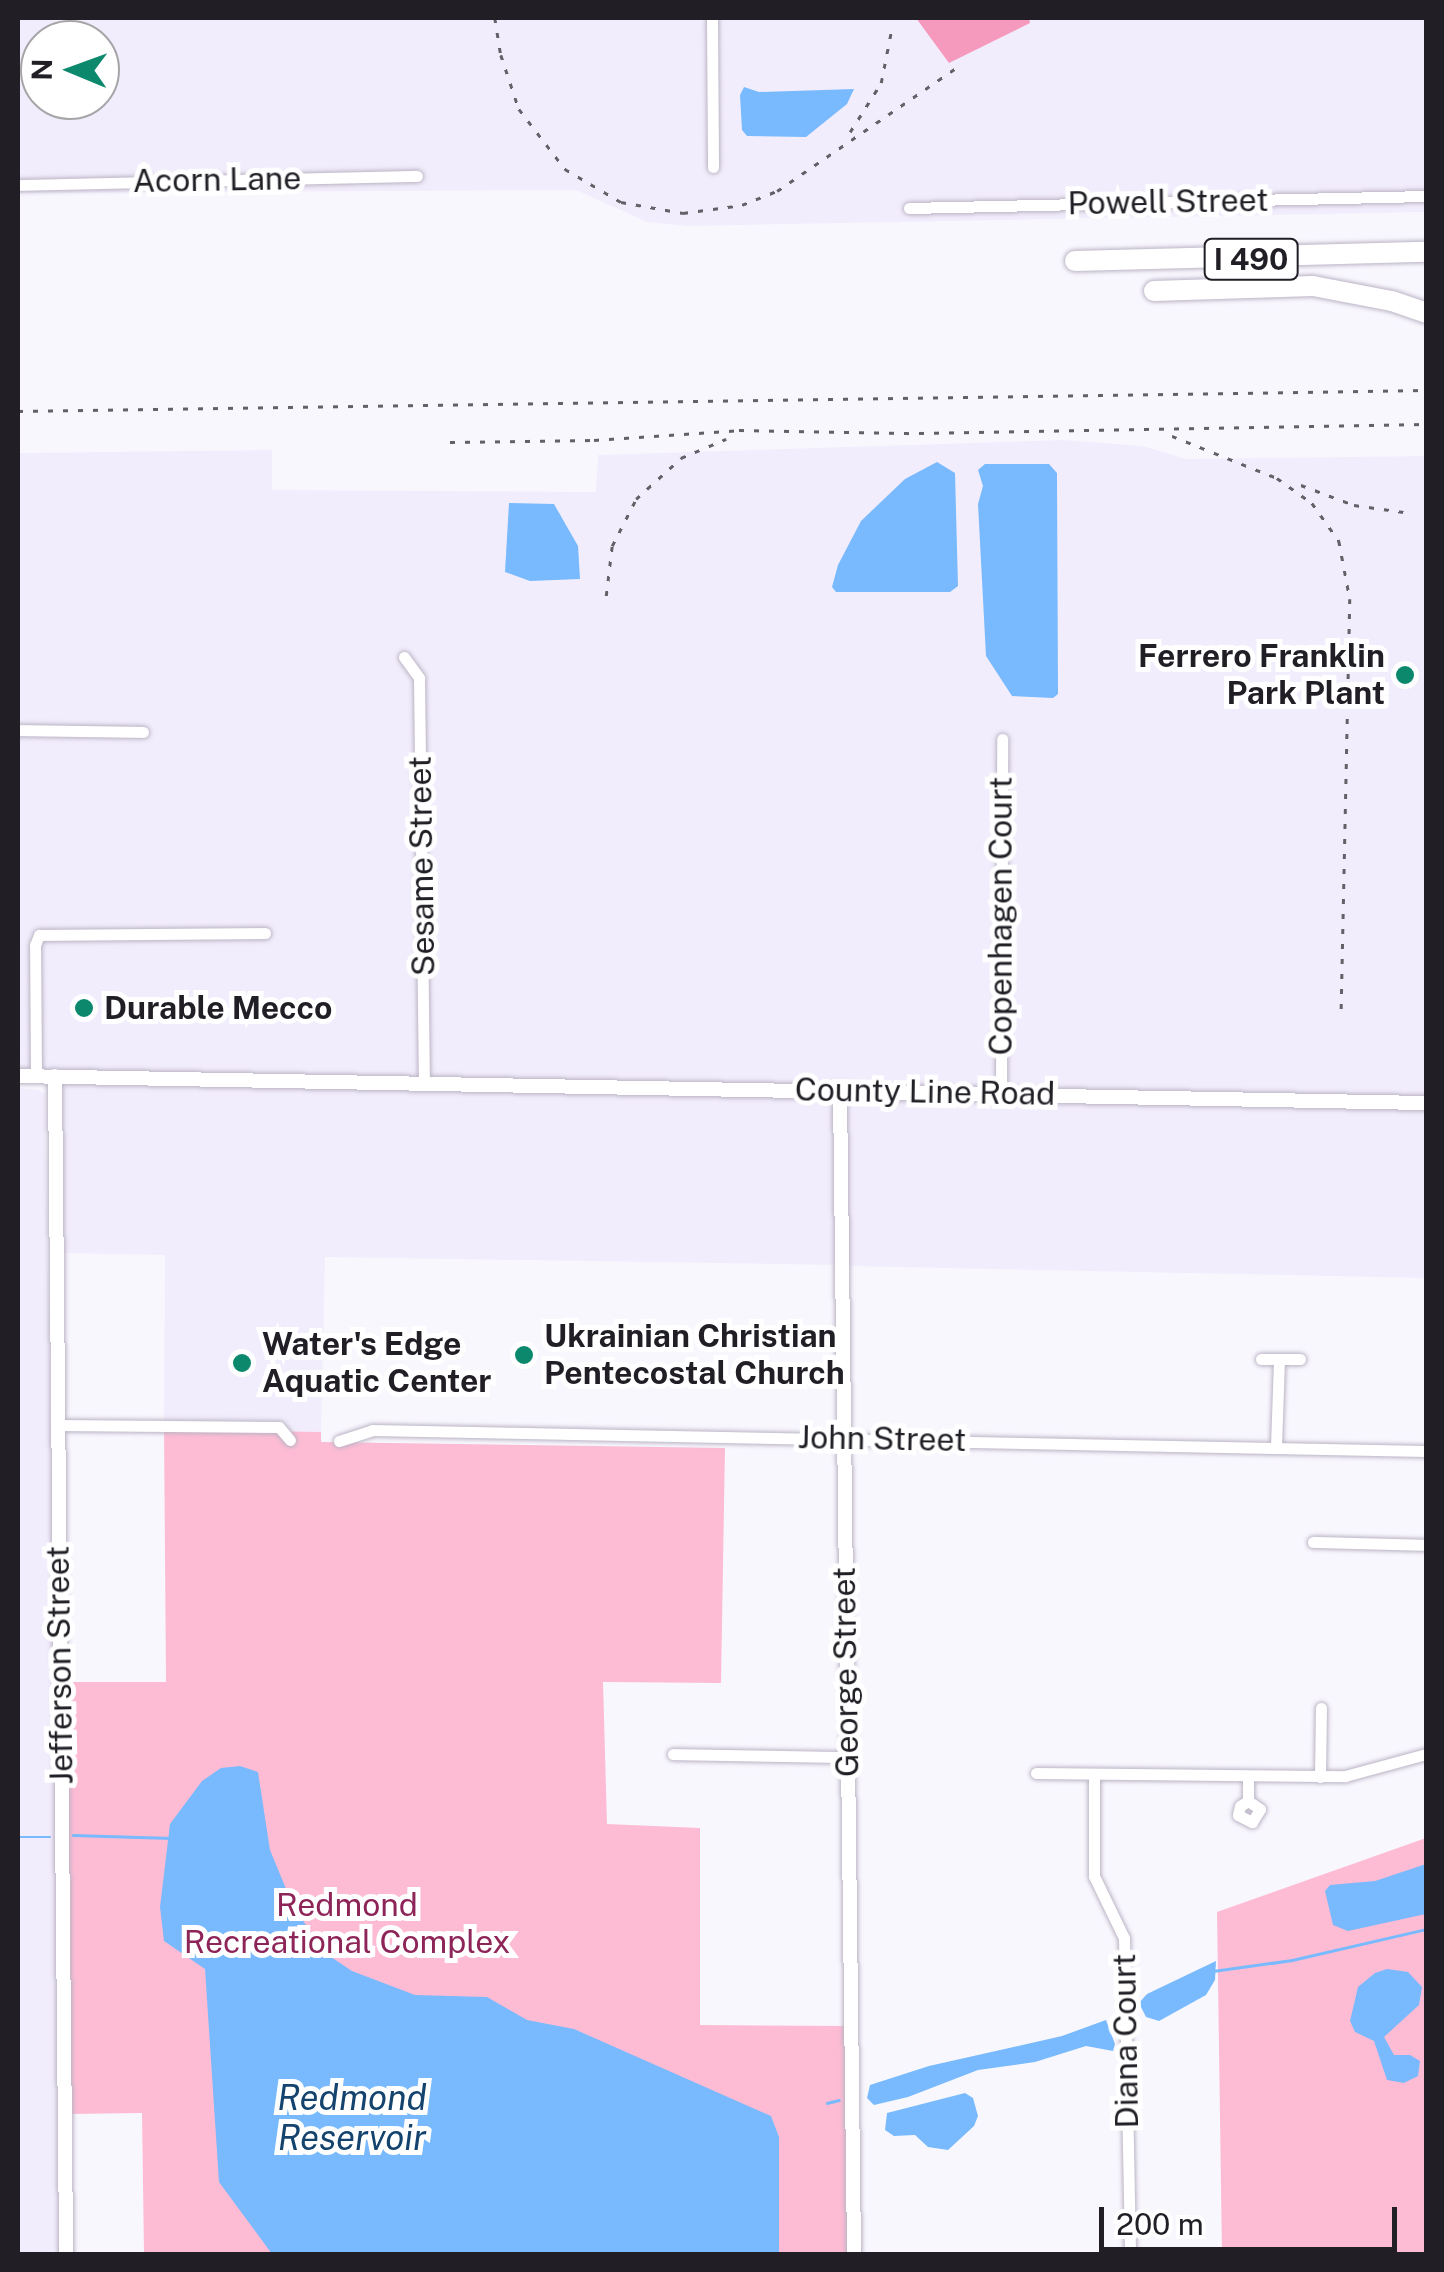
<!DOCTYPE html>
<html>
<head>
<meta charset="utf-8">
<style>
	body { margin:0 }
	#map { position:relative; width:1444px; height:2272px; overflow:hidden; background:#f9f7fe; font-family:"Public Sans",sans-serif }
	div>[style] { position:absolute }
	.built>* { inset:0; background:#f2edfc }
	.green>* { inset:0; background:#fdbcd4 }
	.forest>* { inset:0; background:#f599bd }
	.water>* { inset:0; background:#78bafd }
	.stream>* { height:2.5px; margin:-1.25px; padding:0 1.25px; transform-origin:1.25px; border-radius:1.25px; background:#78bafd }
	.roads { filter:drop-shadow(0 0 2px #bbb4c5) drop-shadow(0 0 2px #bbb4c5) }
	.minor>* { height:11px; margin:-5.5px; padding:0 5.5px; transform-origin:5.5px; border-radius:5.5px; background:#fff }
	.tertiary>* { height:14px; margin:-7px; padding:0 7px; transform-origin:7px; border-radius:7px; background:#fff }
	.motorway>* { height:20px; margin:-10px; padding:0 10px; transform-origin:10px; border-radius:10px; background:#fff }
	.rail>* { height:2.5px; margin-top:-1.25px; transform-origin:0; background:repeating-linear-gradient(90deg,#636167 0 5px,transparent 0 15px) }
	.dots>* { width:28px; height:28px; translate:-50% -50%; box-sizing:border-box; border:5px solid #fff; border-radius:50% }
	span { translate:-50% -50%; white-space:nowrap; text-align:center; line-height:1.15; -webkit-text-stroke:10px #fff; paint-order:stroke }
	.shield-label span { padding:2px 8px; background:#fff; border:2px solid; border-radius:8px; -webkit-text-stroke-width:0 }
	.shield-label { font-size:30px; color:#211f25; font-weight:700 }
	.street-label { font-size:32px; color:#211f25 }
	.poi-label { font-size:32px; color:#211f25; font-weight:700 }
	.right { translate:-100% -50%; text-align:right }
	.left { translate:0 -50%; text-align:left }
	.park-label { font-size:32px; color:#8e2558 }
	.water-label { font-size:35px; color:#14436e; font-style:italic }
	.frame { position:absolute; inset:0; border:20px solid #211f25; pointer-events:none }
	.north { position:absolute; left:20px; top:20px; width:100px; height:100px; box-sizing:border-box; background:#fff; border:2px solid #a6a5a8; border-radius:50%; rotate:271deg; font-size:28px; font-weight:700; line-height:40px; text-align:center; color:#211f25 }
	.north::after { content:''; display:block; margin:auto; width:35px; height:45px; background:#0c896d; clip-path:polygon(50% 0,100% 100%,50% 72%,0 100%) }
	.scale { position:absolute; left:1099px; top:2207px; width:298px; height:45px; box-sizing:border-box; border:5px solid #211f25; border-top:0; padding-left:12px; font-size:30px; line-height:35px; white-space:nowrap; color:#211f25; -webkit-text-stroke:8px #fff; paint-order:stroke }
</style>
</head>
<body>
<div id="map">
	<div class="built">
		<i style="clip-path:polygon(evenodd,18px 18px,1426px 18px,1426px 212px,688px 226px,647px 222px,576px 190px,18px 193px,18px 18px,40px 40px,100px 40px,100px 100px,40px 100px,40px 40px)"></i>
		<i style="clip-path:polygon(1063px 440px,1143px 446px,1186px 459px,1426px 456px,1426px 1099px,18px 1069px,18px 453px,272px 450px,272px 490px,596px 492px,598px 455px)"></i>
		<i style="clip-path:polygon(57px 1081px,837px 1097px,836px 1265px,325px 1257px,321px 1432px,164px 1429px,165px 1255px,60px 1253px)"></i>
		<i style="clip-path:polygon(18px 1088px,39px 1090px,45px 1095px,63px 2254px,18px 2254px)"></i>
		<i style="clip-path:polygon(844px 1097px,1426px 1107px,1426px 1278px,845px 1266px)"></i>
	</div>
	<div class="green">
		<i style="clip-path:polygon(164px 1429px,321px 1432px,321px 1442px,725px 1448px,721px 1683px,603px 1682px,607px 1824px,700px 1828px,700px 2025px,847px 2026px,849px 2254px,144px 2254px,142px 2113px,68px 2114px,69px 1682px,166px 1682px)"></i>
		<i style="clip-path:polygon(1426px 1838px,1426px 2254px,1222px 2254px,1217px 1912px)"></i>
	</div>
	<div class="forest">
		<i style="clip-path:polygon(916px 18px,1029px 18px,1030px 23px,949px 63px)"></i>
	</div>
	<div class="water">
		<i style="clip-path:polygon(744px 87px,759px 92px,854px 89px,847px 104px,806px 137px,747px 136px,742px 130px,740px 95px)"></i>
		<i style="clip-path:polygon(937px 462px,955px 473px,958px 586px,950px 592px,836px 592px,832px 587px,838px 565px,861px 521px,905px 479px)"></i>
		<i style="clip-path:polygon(985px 464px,1049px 464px,1057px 473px,1058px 694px,1053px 698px,1012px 696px,986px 656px,978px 504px,983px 486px,978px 470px)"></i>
		<i style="clip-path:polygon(509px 503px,554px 504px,578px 546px,580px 579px,530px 581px,505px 572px)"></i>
		<i style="clip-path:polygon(240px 1766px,258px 1772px,270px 1850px,291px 1901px,322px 1951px,352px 1971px,415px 1995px,487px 1997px,527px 2020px,574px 2029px,771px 2116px,779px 2137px,779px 2254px,272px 2254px,219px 2182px,205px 1969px,164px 1941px,160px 1907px,170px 1824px,202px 1781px,221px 1768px)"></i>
		<i style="clip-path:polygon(1426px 1864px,1426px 1914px,1348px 1931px,1333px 1925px,1325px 1891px,1330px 1885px,1375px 1881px)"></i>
		<i style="clip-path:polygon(1216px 1961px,1215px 1980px,1206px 1995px,1159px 2021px,1146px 2017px,1139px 2003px,1147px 1994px)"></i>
		<i style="clip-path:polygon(1387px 1969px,1408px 1972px,1422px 1987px,1419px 2005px,1384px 2037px,1394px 2055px,1410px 2055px,1420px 2061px,1418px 2076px,1404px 2083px,1387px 2080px,1374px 2041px,1355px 2032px,1350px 2021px,1358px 1987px,1375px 1973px)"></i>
		<i style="clip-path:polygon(1106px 2020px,1115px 2044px,1113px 2051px,1086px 2046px,1035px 2062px,978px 2070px,908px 2097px,874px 2105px,867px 2098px,870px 2085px,929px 2066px,1062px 2036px)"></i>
		<i style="clip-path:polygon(965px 2093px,973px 2098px,978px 2116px,974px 2126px,948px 2150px,928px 2147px,915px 2135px,894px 2136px,885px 2130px,887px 2113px)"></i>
	</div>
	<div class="stream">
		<i style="left:73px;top:1835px;width:98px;rotate:1.8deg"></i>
		<i style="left:18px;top:1837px;width:32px"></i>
		<i style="left:1213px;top:1971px;width:80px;rotate:-7.9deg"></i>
		<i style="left:1292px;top:1960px;width:138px;rotate:-13deg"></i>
		<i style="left:827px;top:2103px;width:12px;rotate:-14deg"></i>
	</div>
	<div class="roads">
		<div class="minor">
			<i style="left:712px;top:18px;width:149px;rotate:89.6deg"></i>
			<i style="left:18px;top:185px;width:399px;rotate:-1.3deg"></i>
			<i style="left:909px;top:208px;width:517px;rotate:-1.33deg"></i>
			<i style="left:404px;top:657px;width:26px;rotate:54deg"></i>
			<i style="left:419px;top:678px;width:403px;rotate:89.3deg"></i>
			<i style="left:18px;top:730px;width:125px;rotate:0.9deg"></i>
			<i style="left:36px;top:1076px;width:131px;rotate:-90.4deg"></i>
			<i style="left:35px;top:945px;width:11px;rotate:-68deg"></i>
			<i style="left:39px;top:935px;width:226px;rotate:-0.5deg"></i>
			<i style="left:1001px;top:1093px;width:354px;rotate:-89.8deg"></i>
			<i style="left:1261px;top:1359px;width:39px"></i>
			<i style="left:57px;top:1425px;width:222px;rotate:0.5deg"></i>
			<i style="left:279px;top:1427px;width:17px;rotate:50deg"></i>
			<i style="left:339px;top:1441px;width:35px;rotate:-18deg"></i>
			<i style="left:372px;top:1430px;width:1054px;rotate:1.14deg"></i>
			<i style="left:1276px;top:1446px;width:87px;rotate:-88deg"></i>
			<i style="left:1313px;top:1542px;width:113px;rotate:1.5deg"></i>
			<i style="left:673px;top:1754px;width:175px;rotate:1deg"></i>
			<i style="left:1036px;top:1773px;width:309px;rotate:0.6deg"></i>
			<i style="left:1345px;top:1776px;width:84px;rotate:-15.2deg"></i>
			<i style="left:1094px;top:1774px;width:102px;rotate:90deg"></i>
			<i style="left:1094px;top:1876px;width:69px;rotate:64.2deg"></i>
			<i style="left:1124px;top:1938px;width:316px;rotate:88.9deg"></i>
			<i style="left:1248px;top:1776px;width:25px;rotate:90deg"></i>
			<i style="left:1248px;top:1801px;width:9px;rotate:148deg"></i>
			<i style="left:1240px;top:1806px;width:9px;rotate:103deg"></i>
			<i style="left:1238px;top:1815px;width:16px;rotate:27deg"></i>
			<i style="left:1252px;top:1822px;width:15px;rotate:-58deg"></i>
			<i style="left:1260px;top:1809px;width:14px;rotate:-146deg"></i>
			<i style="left:1320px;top:1777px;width:69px;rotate:-89.2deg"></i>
		</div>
		<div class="tertiary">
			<i style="left:18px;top:1076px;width:1408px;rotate:1.1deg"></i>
			<i style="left:55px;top:1076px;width:1178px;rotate:89.46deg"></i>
			<i style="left:840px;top:1090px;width:1164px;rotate:89.31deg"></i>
		</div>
		<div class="motorway">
			<i style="left:1075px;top:261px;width:351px;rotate:-1.5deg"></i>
			<i style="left:1154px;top:291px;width:159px;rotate:-1.8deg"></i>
			<i style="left:1313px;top:286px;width:80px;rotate:10.8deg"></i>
			<i style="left:1392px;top:301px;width:36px;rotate:19deg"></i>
		</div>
	</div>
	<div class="rail">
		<i style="left:495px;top:18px;width:37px;rotate:81deg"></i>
		<i style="left:501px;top:55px;width:57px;rotate:71.6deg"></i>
		<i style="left:519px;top:109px;width:76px;rotate:52.5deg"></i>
		<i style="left:565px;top:169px;width:65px;rotate:30.5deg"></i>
		<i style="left:621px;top:202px;width:63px;rotate:10.1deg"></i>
		<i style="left:683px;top:213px;width:60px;rotate:-7.7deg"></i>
		<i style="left:742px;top:205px;width:38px;rotate:-22deg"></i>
		<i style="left:777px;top:191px;width:217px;rotate:-34.5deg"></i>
		<i style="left:850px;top:132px;width:58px;rotate:-57.7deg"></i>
		<i style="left:881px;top:83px;width:57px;rotate:-78.9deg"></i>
		<i style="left:18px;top:411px;width:1408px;rotate:-0.85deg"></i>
		<i style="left:1172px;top:436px;width:113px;rotate:21.8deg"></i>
		<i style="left:1277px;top:478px;width:43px;rotate:35.5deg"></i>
		<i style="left:1312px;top:503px;width:47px;rotate:54.6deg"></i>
		<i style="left:1339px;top:541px;width:59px;rotate:79.3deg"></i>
		<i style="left:1350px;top:599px;width:418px;rotate:91.2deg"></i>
		<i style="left:450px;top:442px;width:144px;rotate:-0.8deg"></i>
		<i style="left:594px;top:440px;width:145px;rotate:-3.9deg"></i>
		<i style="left:739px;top:430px;width:180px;rotate:1deg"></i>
		<i style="left:919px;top:433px;width:507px;rotate:-1.02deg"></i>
		<i style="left:1301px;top:485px;width:57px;rotate:20.7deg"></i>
		<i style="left:1354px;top:505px;width:50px;rotate:8deg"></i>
		<i style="left:606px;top:596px;width:50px;rotate:-83.2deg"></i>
		<i style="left:612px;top:546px;width:53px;rotate:-62.9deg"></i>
		<i style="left:636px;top:499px;width:61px;rotate:-42.3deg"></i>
		<i style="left:681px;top:458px;width:49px;rotate:-22.9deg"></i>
	</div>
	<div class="dots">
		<i style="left:1405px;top:675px;background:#0c896d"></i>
		<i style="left:84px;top:1008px;background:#0c896d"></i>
		<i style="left:524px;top:1355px;background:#0c896d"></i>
		<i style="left:242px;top:1363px;background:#0c896d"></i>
	</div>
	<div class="shield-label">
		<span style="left:1251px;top:259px">I 490</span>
	</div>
	<div class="street-label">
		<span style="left:217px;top:180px;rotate:-1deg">Acorn Lane</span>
		<span style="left:1168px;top:202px;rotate:-1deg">Powell Street</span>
		<span style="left:422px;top:866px;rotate:-91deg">Sesame Street</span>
		<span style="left:1001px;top:916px;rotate:-90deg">Copenhagen Court</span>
		<span style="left:925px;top:1092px;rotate:1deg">County Line Road</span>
		<span style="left:882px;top:1439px;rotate:1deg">John Street</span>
		<span style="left:60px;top:1665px;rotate:-91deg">Jefferson Street</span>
		<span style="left:846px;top:1672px;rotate:-91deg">George Street</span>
		<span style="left:1126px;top:2041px;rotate:-91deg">Diana Court</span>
	</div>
	<div class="poi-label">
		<span class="right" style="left:1385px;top:675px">Ferrero Franklin<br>Park Plant</span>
		<span class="left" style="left:104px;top:1008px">Durable Mecco</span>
		<span class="left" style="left:544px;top:1355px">Ukrainian Christian<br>Pentecostal Church</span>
		<span class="left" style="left:262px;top:1363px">Water's Edge<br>Aquatic Center</span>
	</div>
	<div class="park-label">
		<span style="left:347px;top:1924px">Redmond<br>Recreational Complex</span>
	</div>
	<div class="water-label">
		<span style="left:352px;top:2118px">Redmond<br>Reservoir</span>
	</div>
	<div class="frame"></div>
	<div class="north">N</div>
	<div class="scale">200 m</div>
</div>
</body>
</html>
